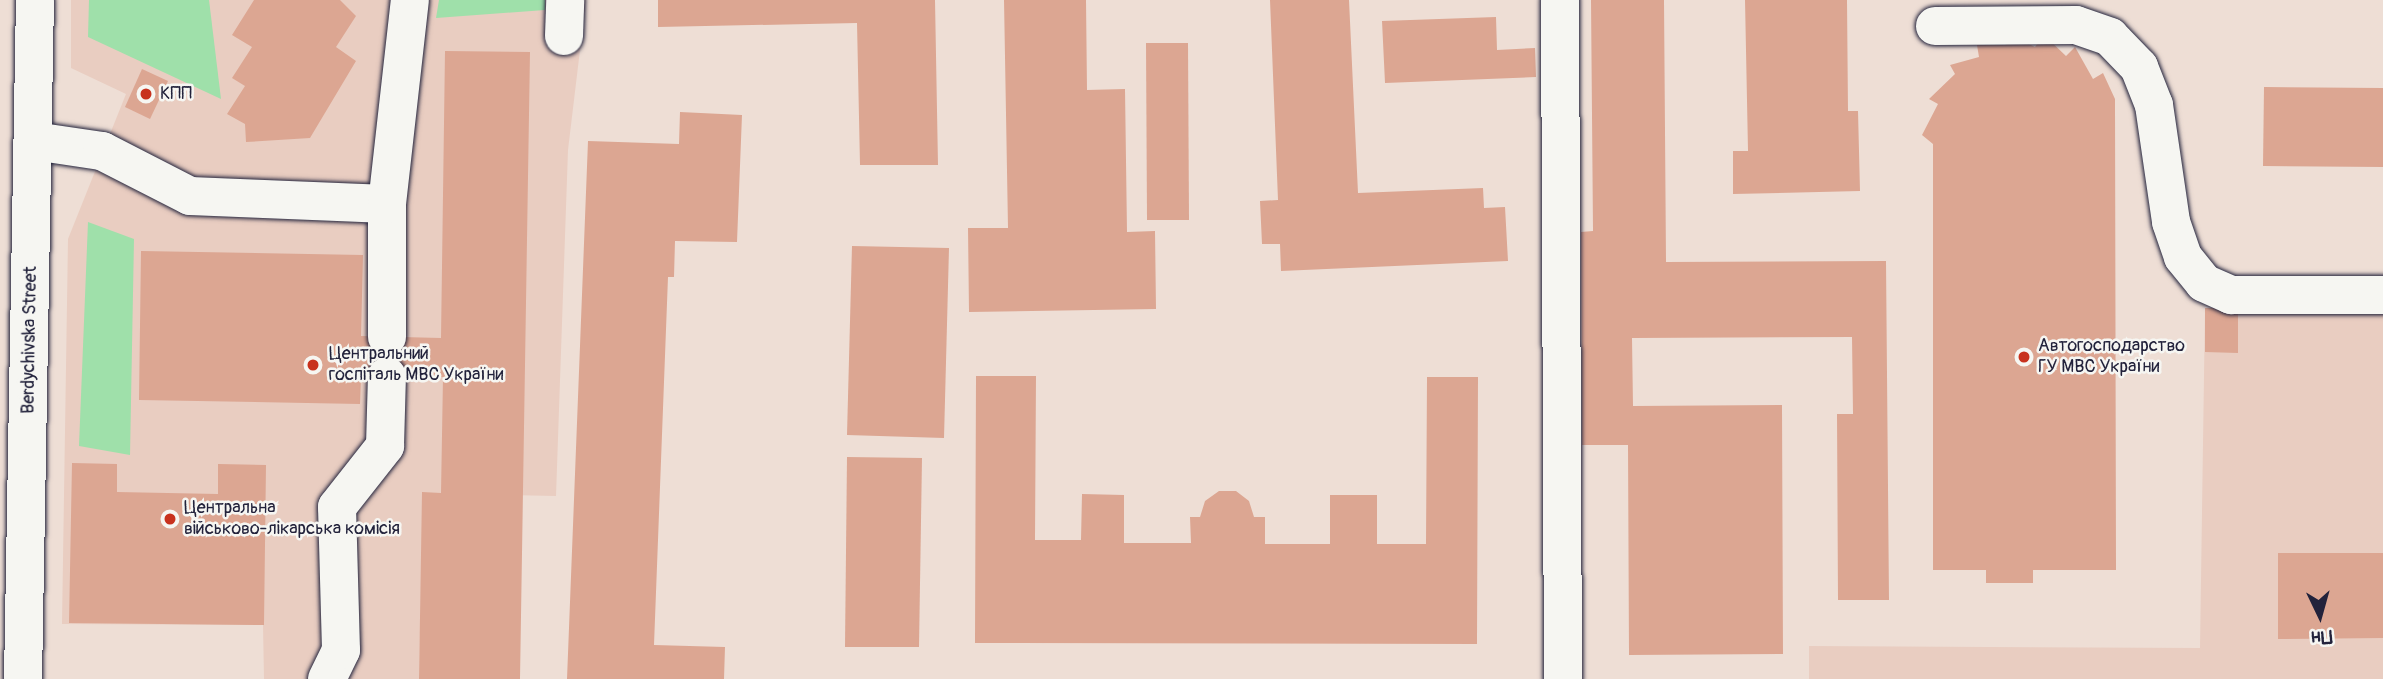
<!DOCTYPE html>
<html>
<head>
<meta charset="utf-8">
<style>
	body { margin:0 }
	#map { position:relative; width:2383px; height:679px; overflow:hidden; background:#eeded5; font-family:Pangolin,sans-serif }
	div>[style] { position:absolute }
	.built>* { inset:0; background:#e9cdc1 }
	.green>* { inset:0; background:#9fe0aa }
	.building>* { inset:0; background:#dca692 }
	.roads { filter:drop-shadow(0 0 2px #22223b) drop-shadow(0 0 2px #22223b) }
	.minor>* { height:38px; margin:-19px; padding:0 19px; transform-origin:19px; border-radius:19px; background:#f6f6f2 }
	.dots>* { width:19px; height:19px; translate:-50% -50%; box-sizing:border-box; border:4px solid #f6f6f2; border-radius:50% }
	span { translate:-50% -50%; white-space:nowrap; text-align:center; line-height:1.15; -webkit-text-stroke:5px #f6f6f2; paint-order:stroke }
	.poi-label { font-size:18px; color:#22223b }
	.left { translate:0 -50%; text-align:left }
	.street-label { font-size:18px; color:#22223b }
	.north { position:absolute; left:2285px; top:581px; width:70px; height:70px; -webkit-text-stroke:5px #f6f6f2; paint-order:stroke; rotate:175deg; font-size:19px; font-weight:700; line-height:28px; text-align:center; color:#22223b }
	.north::after { content:''; display:block; margin:auto; width:24px; height:32px; background:#22223b; clip-path:polygon(50% 0,100% 100%,50% 72%,0 100%) }
</style>
</head>
<body>
<div id="map">
	<div class="built">
		<i style="clip-path:polygon(71px 0,586px 0,568px 150px,556px 496px,423px 493px,419px 679px,264px 679px,263px 625px,62px 624px,68px 239px,126px 94px,71px 68px)"></i>
		<i style="clip-path:polygon(2205px 308px,2383px 308px,2383px 679px,1809px 679px,1809px 646px,2200px 648px)"></i>
	</div>
	<div class="green">
		<i style="clip-path:polygon(89px 0,209px 0,221px 99px,88px 37px)"></i>
		<i style="clip-path:polygon(439px 0,545px 0,545px 10px,436px 18px)"></i>
		<i style="clip-path:polygon(88px 222px,134px 239px,130px 455px,79px 446px)"></i>
	</div>
	<div class="building">
		<i style="clip-path:polygon(254px 0,340px 0,356px 16px,336px 47px,356px 61px,310px 138px,246px 142px,245px 124px,227px 114px,245px 86px,232px 78px,252px 47px,232px 35px)"></i>
		<i style="clip-path:polygon(658px 0,935px 0,938px 165px,860px 165px,857px 23px,658px 27px)"></i>
		<i style="clip-path:polygon(1004px 0,1086px 0,1087px 90px,1125px 89px,1127px 232px,1155px 231px,1156px 309px,969px 312px,968px 228px,1008px 228px)"></i>
		<i style="clip-path:polygon(1270px 0,1349px 0,1358px 193px,1483px 188px,1484px 208px,1505px 207px,1508px 261px,1281px 271px,1280px 244px,1262px 244px,1260px 201px,1278px 200px)"></i>
		<i style="clip-path:polygon(1591px 0,1664px 0,1666px 262px,1886px 261px,1889px 600px,1838px 600px,1837px 414px,1853px 414px,1852px 337px,1632px 338px,1633px 406px,1782px 405px,1783px 654px,1629px 655px,1628px 445px,1582px 445px,1581px 232px,1593px 231px)"></i>
		<i style="clip-path:polygon(1745px 0,1847px 0,1848px 111px,1858px 111px,1860px 191px,1733px 194px,1733px 151px,1748px 151px)"></i>
		<i style="clip-path:polygon(1496px 17px,1497px 50px,1535px 48px,1536px 77px,1385px 83px,1382px 21px)"></i>
		<i style="clip-path:polygon(2008px 34px,2035px 47px,2044px 35px,2066px 56px,2075px 47px,2093px 79px,2103px 73px,2115px 99px,2116px 570px,2033px 570px,2033px 583px,1986px 583px,1986px 570px,1933px 570px,1933px 144px,1922px 135px,1938px 104px,1929px 99px,1955px 74px,1950px 65px,1979px 57px,1977px 45px,2006px 45px)"></i>
		<i style="clip-path:polygon(1146px 43px,1188px 43px,1189px 220px,1147px 220px)"></i>
		<i style="clip-path:polygon(445px 51px,530px 52px,520px 679px,419px 679px,422px 492px,441px 493px,443px 377px,361px 376px,360px 404px,139px 400px,141px 251px,363px 255px,361px 336px,441px 338px)"></i>
		<i style="clip-path:polygon(142px 69px,168px 81px,150px 119px,125px 107px)"></i>
		<i style="clip-path:polygon(2264px 87px,2383px 88px,2383px 167px,2263px 166px)"></i>
		<i style="clip-path:polygon(680px 112px,742px 115px,737px 242px,675px 241px,674px 277px,668px 277px,654px 645px,725px 647px,724px 679px,567px 679px,588px 141px,679px 144px)"></i>
		<i style="clip-path:polygon(852px 246px,949px 248px,944px 438px,847px 435px)"></i>
		<i style="clip-path:polygon(2205px 308px,2238px 308px,2238px 353px,2205px 352px)"></i>
		<i style="clip-path:polygon(976px 376px,1036px 376px,1035px 540px,1081px 540px,1082px 494px,1124px 495px,1124px 543px,1191px 543px,1190px 517px,1200px 517px,1205px 501px,1219px 491px,1236px 491px,1249px 501px,1254px 517px,1265px 517px,1265px 544px,1330px 544px,1330px 495px,1377px 495px,1377px 544px,1426px 544px,1427px 377px,1478px 377px,1477px 644px,975px 643px)"></i>
		<i style="clip-path:polygon(847px 457px,922px 458px,919px 647px,845px 647px)"></i>
		<i style="clip-path:polygon(72px 463px,117px 464px,117px 492px,218px 494px,218px 464px,266px 465px,264px 625px,69px 623px)"></i>
		<i style="clip-path:polygon(2278px 553px,2383px 553px,2383px 638px,2278px 639px)"></i>
	</div>
	<div class="roads">
		<div class="minor">
			<i style="left:1560px;top:0;width:679px;rotate:89.75deg"></i>
			<i style="left:1935px;top:26px;width:141px;rotate:-0.4deg"></i>
			<i style="left:2076px;top:25px;width:36px;rotate:19deg"></i>
			<i style="left:2110px;top:37px;width:42px;rotate:46deg"></i>
			<i style="left:2139px;top:67px;width:41px;rotate:68.5deg"></i>
			<i style="left:2154px;top:105px;width:118px;rotate:81.7deg"></i>
			<i style="left:2171px;top:222px;width:37px;rotate:71deg"></i>
			<i style="left:2183px;top:257px;width:33px;rotate:51deg"></i>
			<i style="left:2204px;top:283px;width:30px;rotate:24deg"></i>
			<i style="left:2231px;top:295px;width:152px"></i>
			<i style="left:564px;top:36px;width:36px;rotate:-88deg"></i>
			<i style="left:34px;top:141px;width:69px;rotate:8.4deg"></i>
			<i style="left:102px;top:151px;width:99px;rotate:27.1deg"></i>
			<i style="left:190px;top:196px;width:197px;rotate:2.3deg"></i>
			<i style="left:387px;top:337px;width:133px;rotate:-90deg"></i>
			<i style="left:387px;top:204px;width:205px;rotate:-83.6deg"></i>
			<i style="left:23px;top:679px;width:679px;rotate:-88.99deg"></i>
			<i style="left:327px;top:679px;width:32px;rotate:-64deg"></i>
			<i style="left:341px;top:650px;width:143px;rotate:-91.6deg"></i>
			<i style="left:337px;top:507px;width:78px;rotate:-51.8deg"></i>
			<i style="left:385px;top:446px;width:70px;rotate:-88.4deg"></i>
		</div>
	</div>
	<div class="dots">
		<i style="left:146px;top:94px;background:#c8321e"></i>
		<i style="left:2024px;top:357px;background:#c8321e"></i>
		<i style="left:313px;top:365px;background:#c8321e"></i>
		<i style="left:170px;top:519px;background:#c8321e"></i>
	</div>
	<div class="poi-label">
		<span class="left" style="left:160px;top:94px">КПП</span>
		<span class="left" style="left:2038px;top:357px">Автогосподарство<br>ГУ МВС України</span>
		<span class="left" style="left:329px;top:365px">Центральний<br>госпіталь МВС України</span>
		<span class="left" style="left:184px;top:519px">Центральна<br>військово-лікарська комісія</span>
	</div>
	<div class="street-label">
		<span style="left:30px;top:340px;rotate:-89deg">Berdychivska Street</span>
	</div>
	<div class="north">Пн</div>
</div>
</body>
</html>
